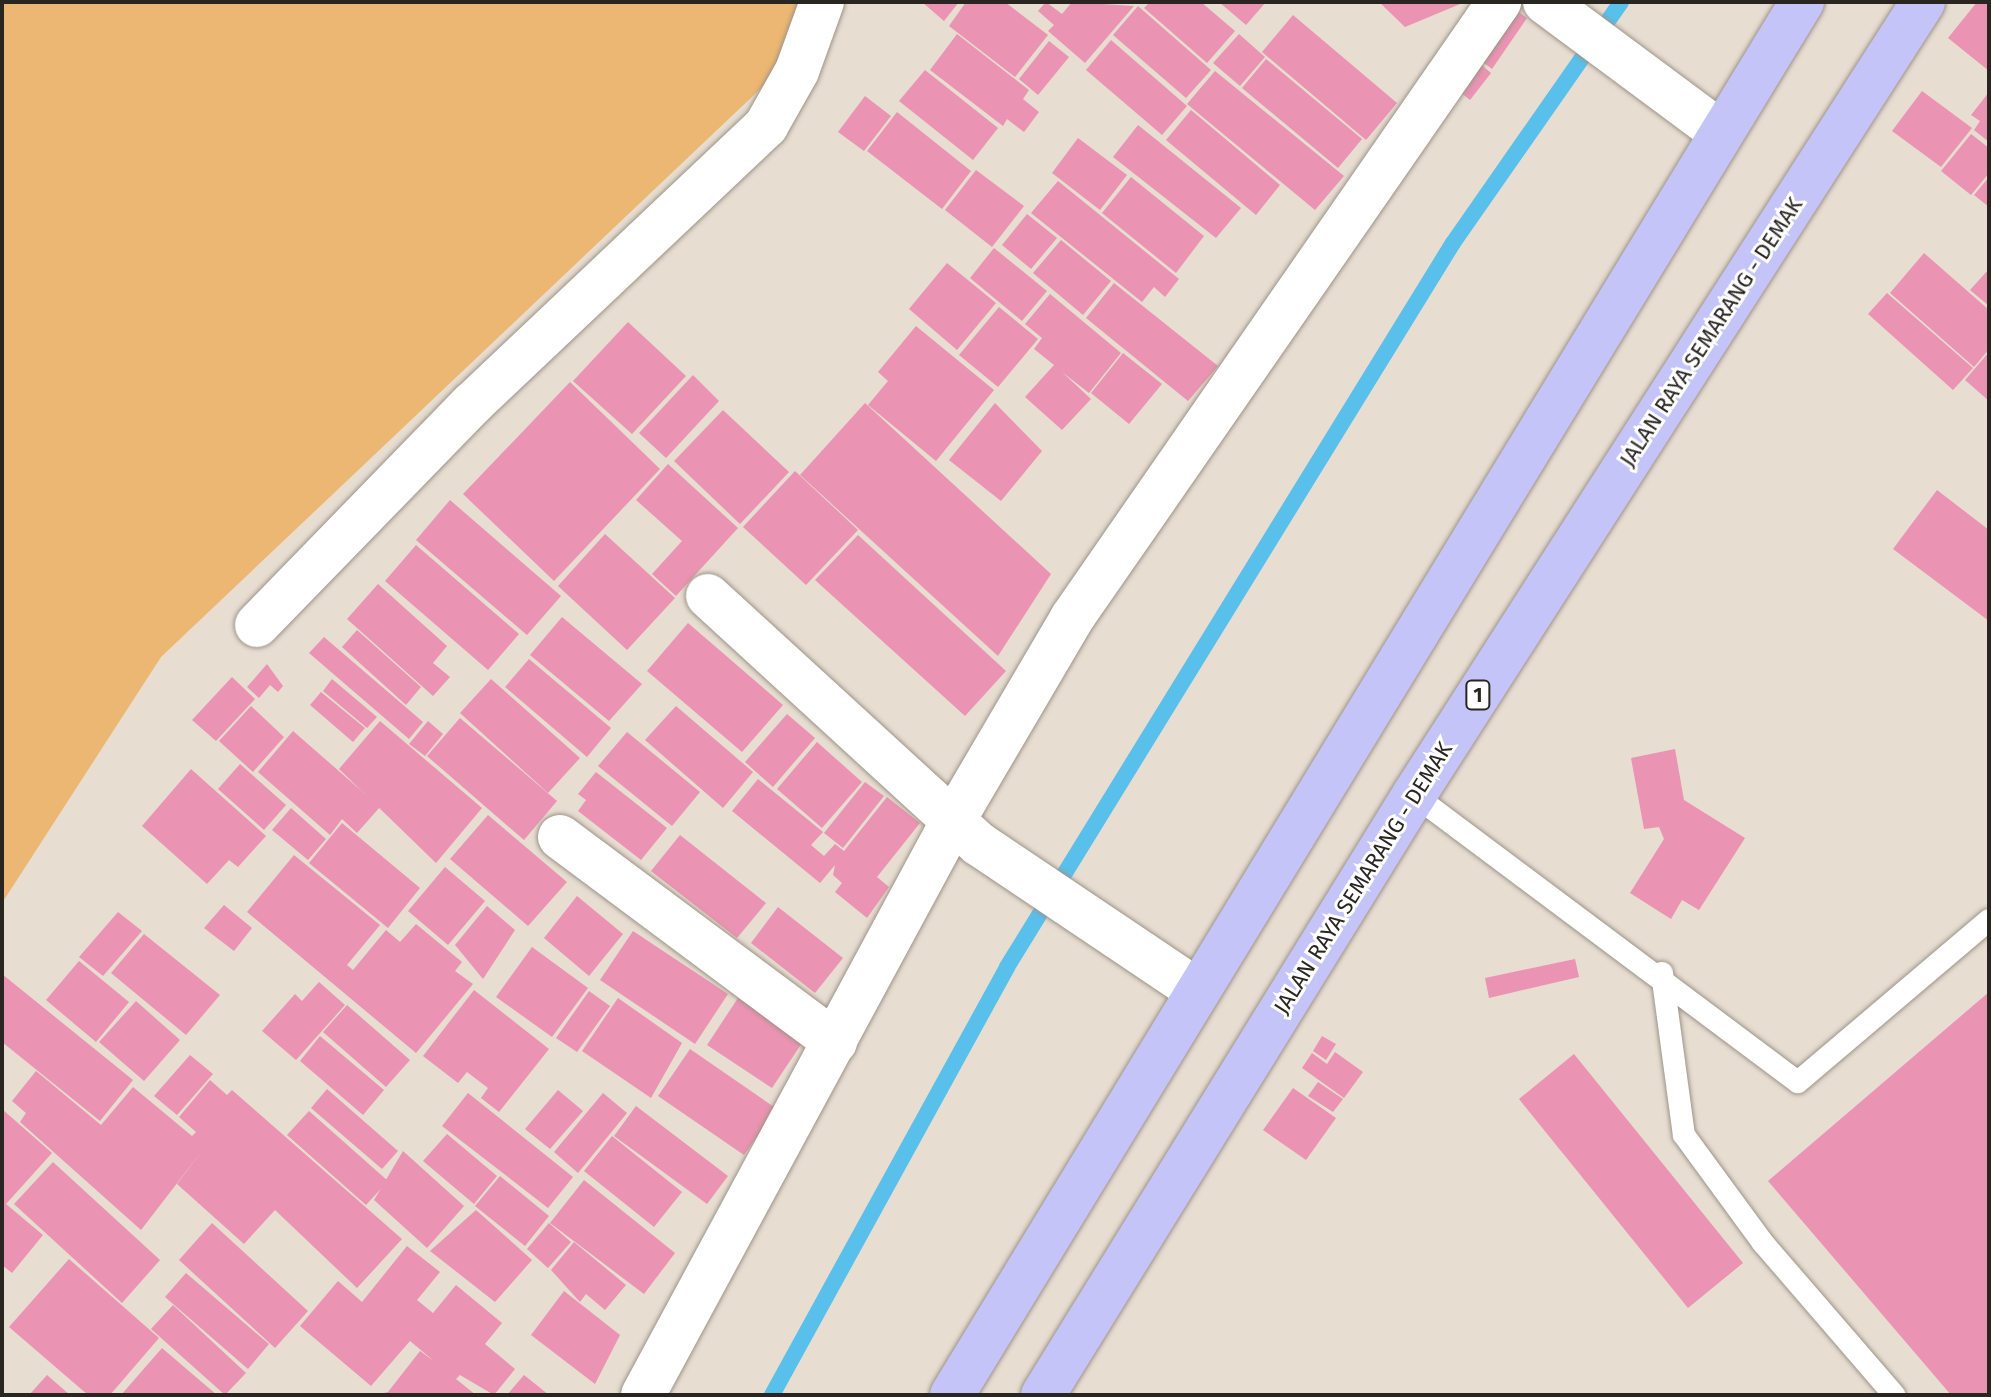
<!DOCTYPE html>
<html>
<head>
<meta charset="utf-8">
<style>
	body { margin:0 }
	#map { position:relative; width:1991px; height:1397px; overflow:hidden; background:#e7ddd1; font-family:"Fira Sans",sans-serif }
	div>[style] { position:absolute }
	.green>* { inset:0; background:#ecb772 }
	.stream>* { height:16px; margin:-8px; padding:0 8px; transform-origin:8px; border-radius:8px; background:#59bfeb }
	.building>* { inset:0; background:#eb93b3 }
	.roads { filter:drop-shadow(0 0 2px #9d9488) drop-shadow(0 0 2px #9d9488) }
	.service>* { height:22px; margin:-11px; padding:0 11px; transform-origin:11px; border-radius:11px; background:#fff }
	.minor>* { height:44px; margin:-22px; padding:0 22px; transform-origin:22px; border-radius:22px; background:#fff }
	.trunk>* { height:44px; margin:-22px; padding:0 22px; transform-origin:22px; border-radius:22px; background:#c4c4f8 }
	span { translate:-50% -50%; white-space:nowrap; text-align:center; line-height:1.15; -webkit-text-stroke:6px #fff; paint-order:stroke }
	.shield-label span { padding:2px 6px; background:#fff; border:2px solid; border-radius:6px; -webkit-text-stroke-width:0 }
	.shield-label { font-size:20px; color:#292521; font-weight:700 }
	.street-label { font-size:22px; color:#292521 }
	.frame { position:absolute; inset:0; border:4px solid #292521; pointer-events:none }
</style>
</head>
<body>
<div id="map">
	<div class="green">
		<i style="clip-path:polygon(2px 2px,812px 2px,792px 59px,161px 657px,2px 903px)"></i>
	</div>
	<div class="stream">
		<i style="left:772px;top:1395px;width:488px;rotate:-61.2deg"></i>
		<i style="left:1007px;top:967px;width:850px;rotate:-58.37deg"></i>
		<i style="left:1453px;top:243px;width:294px;rotate:-55.1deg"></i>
	</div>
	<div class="building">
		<i style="clip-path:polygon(922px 2px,959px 2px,944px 21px)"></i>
		<i style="clip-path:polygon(966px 2px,1005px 2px,1048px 35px,1015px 77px,949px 26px)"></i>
		<i style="clip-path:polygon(1046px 2px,1062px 14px,1072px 2px,1134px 6px,1085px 63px,1048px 31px,1054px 25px,1038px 11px)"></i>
		<i style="clip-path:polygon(1150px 2px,1201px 2px,1235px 31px,1207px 63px,1144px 8px)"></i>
		<i style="clip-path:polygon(1219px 2px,1266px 2px,1246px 25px)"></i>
		<i style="clip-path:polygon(1379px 2px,1465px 2px,1405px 27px)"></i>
		<i style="clip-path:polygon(1977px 2px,1989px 2px,1989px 71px,1948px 38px)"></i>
		<i style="clip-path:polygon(1506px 3px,1527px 18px,1492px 69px,1472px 54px)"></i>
		<i style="clip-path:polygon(1138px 6px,1211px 70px,1186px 98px,1113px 35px)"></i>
		<i style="clip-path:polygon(1293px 15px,1397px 103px,1366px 140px,1262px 52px)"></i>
		<i style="clip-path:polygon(957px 34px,1029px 90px,1023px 99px,1039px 112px,1024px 132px,1007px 119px,1003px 126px,930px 70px)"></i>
		<i style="clip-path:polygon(1239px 34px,1265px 57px,1240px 86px,1213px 63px)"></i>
		<i style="clip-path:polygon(1111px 40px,1187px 106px,1162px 135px,1086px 70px)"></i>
		<i style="clip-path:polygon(1049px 41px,1069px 57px,1038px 95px,1019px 79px)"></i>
		<i style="clip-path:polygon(1472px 57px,1491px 73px,1470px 100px,1451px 85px)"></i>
		<i style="clip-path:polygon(1266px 59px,1362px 139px,1338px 168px,1242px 88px)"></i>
		<i style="clip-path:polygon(925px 70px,998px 128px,973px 160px,899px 101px)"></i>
		<i style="clip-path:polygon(1215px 71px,1344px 176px,1315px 210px,1187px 104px)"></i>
		<i style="clip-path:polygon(1922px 91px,1972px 128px,1941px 167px,1892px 131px)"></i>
		<i style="clip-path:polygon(1989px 92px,1989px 142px,1974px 130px,1980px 121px,1971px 115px)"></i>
		<i style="clip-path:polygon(865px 96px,891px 116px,864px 151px,838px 132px)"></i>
		<i style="clip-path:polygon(1191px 110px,1280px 185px,1256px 215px,1166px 140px)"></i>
		<i style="clip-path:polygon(897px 112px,971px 171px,942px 209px,867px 151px)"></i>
		<i style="clip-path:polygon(1138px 125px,1241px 208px,1216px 238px,1113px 157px)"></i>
		<i style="clip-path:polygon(1971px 134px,1989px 148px,1989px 173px,1971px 195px,1941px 171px)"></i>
		<i style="clip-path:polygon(1078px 138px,1127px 175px,1100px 210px,1052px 173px)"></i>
		<i style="clip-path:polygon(976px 170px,1024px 206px,992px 247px,945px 210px)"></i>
		<i style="clip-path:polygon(1131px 177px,1204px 236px,1176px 273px,1102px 213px)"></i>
		<i style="clip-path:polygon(1989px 177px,1989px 207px,1974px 195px)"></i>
		<i style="clip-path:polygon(1058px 181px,1179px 279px,1165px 297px,1154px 287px,1142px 302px,1031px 213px)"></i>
		<i style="clip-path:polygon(1027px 214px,1057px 238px,1031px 269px,1002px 245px)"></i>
		<i style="clip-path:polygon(1061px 240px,1111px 281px,1083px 315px,1033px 273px)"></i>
		<i style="clip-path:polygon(994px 248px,1047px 291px,1022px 321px,970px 278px)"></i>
		<i style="clip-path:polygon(1924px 253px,1989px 310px,1989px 349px,1974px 367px,1890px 293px)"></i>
		<i style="clip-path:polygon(947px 263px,996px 303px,957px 350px,909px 309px)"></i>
		<i style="clip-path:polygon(1989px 269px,1989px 306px,1970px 290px)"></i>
		<i style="clip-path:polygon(1114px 283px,1218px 366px,1188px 401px,1086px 318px)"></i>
		<i style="clip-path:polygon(1887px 293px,1973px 368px,1953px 390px,1868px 314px)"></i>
		<i style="clip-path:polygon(1050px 294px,1121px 353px,1089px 393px,1062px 372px,1091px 399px,1062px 430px,1025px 397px,1054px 365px,1034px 349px,1042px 338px,1025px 324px)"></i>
		<i style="clip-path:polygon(999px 307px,1038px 339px,998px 387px,959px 355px)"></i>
		<i style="clip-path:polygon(628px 322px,686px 376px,632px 434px,573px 381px)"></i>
		<i style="clip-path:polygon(916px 326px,994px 390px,936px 461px,868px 405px,888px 381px,878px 372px)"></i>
		<i style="clip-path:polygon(1989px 352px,1989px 401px,1965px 380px)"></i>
		<i style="clip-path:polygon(1123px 353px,1162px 384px,1129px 424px,1091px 393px)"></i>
		<i style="clip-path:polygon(693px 375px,719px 401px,666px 458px,639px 433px)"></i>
		<i style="clip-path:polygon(570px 382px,660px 469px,554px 581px,463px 494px)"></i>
		<i style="clip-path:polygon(865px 403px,1051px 574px,998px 656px,800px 475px)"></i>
		<i style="clip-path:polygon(995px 403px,1042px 451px,1001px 501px,949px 460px)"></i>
		<i style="clip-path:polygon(723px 410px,789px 472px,740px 524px,674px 461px)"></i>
		<i style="clip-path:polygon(668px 464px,738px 528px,676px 596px,652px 574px,682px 541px,636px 500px)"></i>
		<i style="clip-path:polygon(795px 471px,858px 530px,806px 585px,743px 527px)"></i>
		<i style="clip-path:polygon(1937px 490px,1989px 530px,1989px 621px,1893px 549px)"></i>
		<i style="clip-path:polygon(450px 500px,561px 596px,527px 635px,416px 540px)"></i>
		<i style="clip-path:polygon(605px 534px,675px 598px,627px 650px,558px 586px)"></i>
		<i style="clip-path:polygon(858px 535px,1006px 671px,965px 716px,815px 580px)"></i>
		<i style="clip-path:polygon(416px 545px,519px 634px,488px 670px,385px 581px)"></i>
		<i style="clip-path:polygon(378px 584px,447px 646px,433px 663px,450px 677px,433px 696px,347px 619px)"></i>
		<i style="clip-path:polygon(562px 617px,642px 684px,609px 721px,530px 655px)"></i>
		<i style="clip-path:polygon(688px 623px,783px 705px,742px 752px,647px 671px)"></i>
		<i style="clip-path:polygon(357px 630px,421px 687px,406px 705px,342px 647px)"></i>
		<i style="clip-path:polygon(324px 637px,423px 722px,409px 739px,309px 653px)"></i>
		<i style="clip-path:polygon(529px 659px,611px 728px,587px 757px,505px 687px)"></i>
		<i style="clip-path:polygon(267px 664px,283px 686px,278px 692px,270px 685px,259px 698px,247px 687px)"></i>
		<i style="clip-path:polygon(232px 677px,255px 699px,216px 741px,192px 720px)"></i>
		<i style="clip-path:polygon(332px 679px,377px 717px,367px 728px,323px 691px)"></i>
		<i style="clip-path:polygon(491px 679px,580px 758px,548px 793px,460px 713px)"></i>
		<i style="clip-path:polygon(321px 692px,365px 728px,353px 742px,310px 705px)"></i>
		<i style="clip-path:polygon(251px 706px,284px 737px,253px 772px,219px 741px)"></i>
		<i style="clip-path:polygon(676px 706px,753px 772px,723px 808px,645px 740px)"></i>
		<i style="clip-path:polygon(787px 714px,815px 738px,773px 787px,745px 762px)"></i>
		<i style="clip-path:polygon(460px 718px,557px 801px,524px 840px,427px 756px)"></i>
		<i style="clip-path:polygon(380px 721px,482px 808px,436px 863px,339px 769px)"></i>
		<i style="clip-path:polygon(428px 721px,443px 734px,425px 756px,409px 744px)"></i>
		<i style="clip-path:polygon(293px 731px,380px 807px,357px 833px,342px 819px,330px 835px,258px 772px)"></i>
		<i style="clip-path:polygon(627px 732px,700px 792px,672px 826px,598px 766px)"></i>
		<i style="clip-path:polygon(817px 742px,862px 782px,822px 828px,777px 789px)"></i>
		<i style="clip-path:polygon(1675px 749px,1684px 800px,1745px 838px,1699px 910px,1682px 900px,1671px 919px,1630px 893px,1664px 839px,1659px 827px,1644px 829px,1631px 758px)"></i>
		<i style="clip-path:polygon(240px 764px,286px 805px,264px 830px,218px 789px)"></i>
		<i style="clip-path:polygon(191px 769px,266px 836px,238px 867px,229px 860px,207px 884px,142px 826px)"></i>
		<i style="clip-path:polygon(596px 772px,667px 828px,641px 860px,578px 811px,586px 800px,578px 794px)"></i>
		<i style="clip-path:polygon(758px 779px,823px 832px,811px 845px,824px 856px,835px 844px,844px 851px,887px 797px,920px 823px,877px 877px,889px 887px,867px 918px,835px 892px,842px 883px,833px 875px,835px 865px,820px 883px,732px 811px)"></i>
		<i style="clip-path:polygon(865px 782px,884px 796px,843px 848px,824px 833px)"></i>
		<i style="clip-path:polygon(291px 808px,326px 839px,308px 860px,272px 830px)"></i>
		<i style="clip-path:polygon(488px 815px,567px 882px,528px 926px,450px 859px)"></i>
		<i style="clip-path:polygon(342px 823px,420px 888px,388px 928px,309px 863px)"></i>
		<i style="clip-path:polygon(680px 835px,766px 903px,737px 938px,651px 871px)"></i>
		<i style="clip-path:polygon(294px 855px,380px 925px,347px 965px,353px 970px,386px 930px,400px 942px,416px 924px,462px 962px,455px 971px,473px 984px,416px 1053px,247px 912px)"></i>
		<i style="clip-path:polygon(445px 867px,485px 901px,448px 945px,408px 911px)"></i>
		<i style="clip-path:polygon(577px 896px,623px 934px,589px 976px,544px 938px)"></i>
		<i style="clip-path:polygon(224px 905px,252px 928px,234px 951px,204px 928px)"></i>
		<i style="clip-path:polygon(487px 906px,515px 930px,483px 979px,455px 945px)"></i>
		<i style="clip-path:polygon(778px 907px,843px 958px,815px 993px,751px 943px)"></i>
		<i style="clip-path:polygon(118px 912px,142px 931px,103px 976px,79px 957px)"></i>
		<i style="clip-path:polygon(633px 931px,728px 994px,695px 1044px,600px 980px)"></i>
		<i style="clip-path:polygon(144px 934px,220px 995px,186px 1035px,111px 973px)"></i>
		<i style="clip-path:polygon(532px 947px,588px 988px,552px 1037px,496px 997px)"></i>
		<i style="clip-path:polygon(1575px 959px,1579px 977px,1489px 998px,1485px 978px)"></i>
		<i style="clip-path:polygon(79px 961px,129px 1002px,96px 1042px,46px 1000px)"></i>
		<i style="clip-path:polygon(2px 974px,133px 1080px,100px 1121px,2px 1042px)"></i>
		<i style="clip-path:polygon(319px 982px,345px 1005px,296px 1060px,262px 1031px,295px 994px,302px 1001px)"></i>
		<i style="clip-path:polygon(474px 990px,549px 1049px,499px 1112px,481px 1098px,488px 1088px,467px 1072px,458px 1083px,423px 1056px)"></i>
		<i style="clip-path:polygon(589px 991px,610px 1006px,577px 1052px,556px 1038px)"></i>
		<i style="clip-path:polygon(1989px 992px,1989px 1395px,1951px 1395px,1768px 1181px)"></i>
		<i style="clip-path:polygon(618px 998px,682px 1043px,651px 1098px,582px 1051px)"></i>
		<i style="clip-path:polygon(738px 998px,804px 1040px,772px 1088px,707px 1045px)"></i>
		<i style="clip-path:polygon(136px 1001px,180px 1040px,144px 1081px,99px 1042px)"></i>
		<i style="clip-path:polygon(347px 1005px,410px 1060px,386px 1087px,323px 1032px)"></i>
		<i style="clip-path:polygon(320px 1036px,384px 1090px,363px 1115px,300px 1061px)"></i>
		<i style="clip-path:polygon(1322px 1036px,1336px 1044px,1326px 1060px,1313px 1051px)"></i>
		<i style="clip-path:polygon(690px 1049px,777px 1109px,744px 1155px,658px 1096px)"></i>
		<i style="clip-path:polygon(1335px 1052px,1363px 1072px,1344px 1098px,1302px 1068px,1312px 1053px,1327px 1064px)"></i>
		<i style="clip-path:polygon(1574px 1054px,1743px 1263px,1688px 1308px,1519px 1099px)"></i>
		<i style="clip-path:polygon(190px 1055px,213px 1074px,177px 1115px,154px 1096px)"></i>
		<i style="clip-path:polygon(36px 1071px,101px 1125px,133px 1087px,192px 1136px,196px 1132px,179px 1117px,210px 1080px,227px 1095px,232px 1090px,402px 1239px,357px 1288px,275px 1210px,244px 1244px,177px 1184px,205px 1147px,141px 1230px,20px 1122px,26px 1113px,12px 1101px)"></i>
		<i style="clip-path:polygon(1318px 1082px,1343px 1099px,1333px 1112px,1308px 1096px)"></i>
		<i style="clip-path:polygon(1293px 1088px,1336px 1118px,1306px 1160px,1263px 1130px)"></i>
		<i style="clip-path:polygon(327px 1089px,398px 1151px,382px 1169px,311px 1108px)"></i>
		<i style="clip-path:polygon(558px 1090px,583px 1111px,550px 1149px,525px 1129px)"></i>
		<i style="clip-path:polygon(468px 1093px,573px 1177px,548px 1208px,442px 1126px)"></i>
		<i style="clip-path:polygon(603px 1093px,627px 1113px,578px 1173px,554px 1152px)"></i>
		<i style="clip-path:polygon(636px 1106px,728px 1176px,707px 1204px,614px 1136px)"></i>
		<i style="clip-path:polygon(2px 1109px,52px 1153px,6px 1204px,43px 1235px,12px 1273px,2px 1265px)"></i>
		<i style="clip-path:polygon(309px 1111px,388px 1181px,366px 1205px,287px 1135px)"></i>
		<i style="clip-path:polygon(447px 1134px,497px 1176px,474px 1204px,423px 1161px)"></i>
		<i style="clip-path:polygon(612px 1136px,682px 1192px,654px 1227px,584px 1171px)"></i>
		<i style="clip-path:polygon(403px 1151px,464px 1206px,427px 1248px,374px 1200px)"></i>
		<i style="clip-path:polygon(53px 1162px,160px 1260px,122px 1303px,14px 1204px)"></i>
		<i style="clip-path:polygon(500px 1176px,549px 1216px,525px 1246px,475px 1206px)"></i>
		<i style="clip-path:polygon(584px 1180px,675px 1253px,644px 1294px,550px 1223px)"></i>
		<i style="clip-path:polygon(476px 1210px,532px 1260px,495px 1302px,430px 1251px)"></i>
		<i style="clip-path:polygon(212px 1223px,308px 1311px,275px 1348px,179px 1260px)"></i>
		<i style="clip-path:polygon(549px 1223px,571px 1242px,548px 1268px,527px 1249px)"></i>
		<i style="clip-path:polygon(574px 1242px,626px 1285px,605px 1310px,586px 1294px,580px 1302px,551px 1270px)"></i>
		<i style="clip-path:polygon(407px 1246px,440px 1272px,417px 1300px,433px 1313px,456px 1285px,502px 1323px,485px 1344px,515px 1369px,494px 1395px,460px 1375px,456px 1379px,476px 1395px,375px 1395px,388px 1392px,420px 1351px,434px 1361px,410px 1341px,371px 1386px,300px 1326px,338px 1281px,362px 1302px)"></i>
		<i style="clip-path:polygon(69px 1259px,159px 1338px,110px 1395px,88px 1395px,9px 1327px)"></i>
		<i style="clip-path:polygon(186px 1273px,269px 1344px,248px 1369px,165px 1297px)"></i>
		<i style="clip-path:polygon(564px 1291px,620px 1335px,595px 1384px,531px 1335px)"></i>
		<i style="clip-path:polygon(173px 1305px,246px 1373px,225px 1395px,151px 1329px)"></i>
		<i style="clip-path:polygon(162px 1348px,190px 1372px,217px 1395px,121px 1395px)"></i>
		<i style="clip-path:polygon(47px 1375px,70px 1395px,29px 1395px)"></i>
		<i style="clip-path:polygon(524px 1375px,549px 1395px,507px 1395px)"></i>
	</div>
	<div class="roads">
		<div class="service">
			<i style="left:1414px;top:795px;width:479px;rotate:36.8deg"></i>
			<i style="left:1798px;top:1082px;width:250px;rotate:-40.3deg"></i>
			<i style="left:1662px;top:973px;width:163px;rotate:82.3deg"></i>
			<i style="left:1684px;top:1135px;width:134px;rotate:53.8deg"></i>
			<i style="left:1763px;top:1243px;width:201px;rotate:49.2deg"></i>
		</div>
		<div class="minor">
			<i style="left:1545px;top:2px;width:218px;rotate:36.6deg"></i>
			<i style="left:708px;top:596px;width:367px;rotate:42.5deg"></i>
			<i style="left:979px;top:844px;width:260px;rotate:33.9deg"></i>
			<i style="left:257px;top:625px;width:308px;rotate:-45.8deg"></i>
			<i style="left:472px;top:404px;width:405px;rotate:-43.4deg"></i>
			<i style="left:766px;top:126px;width:63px;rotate:-60.6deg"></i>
			<i style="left:797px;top:71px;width:73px;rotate:-70.1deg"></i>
			<i style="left:560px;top:837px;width:343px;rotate:36.7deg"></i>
			<i style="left:643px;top:1395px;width:652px;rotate:-61.63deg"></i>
			<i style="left:953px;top:821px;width:235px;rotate:-59.6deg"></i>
			<i style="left:1072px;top:618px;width:750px;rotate:-55.27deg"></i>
		</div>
		<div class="trunk">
			<i style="left:952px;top:1395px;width:1632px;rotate:-58.61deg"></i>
			<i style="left:1043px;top:1395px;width:705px;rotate:-58.27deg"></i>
			<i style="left:1414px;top:795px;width:942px;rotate:-57.3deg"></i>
		</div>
	</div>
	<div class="shield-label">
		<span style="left:1478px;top:695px">1</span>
	</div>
	<div class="street-label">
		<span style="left:1711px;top:332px;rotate:-57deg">JALAN RAYA SEMARANG - DEMAK</span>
		<span style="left:1363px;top:878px;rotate:-58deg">JALAN RAYA SEMARANG - DEMAK</span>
	</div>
	<div class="frame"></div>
</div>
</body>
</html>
